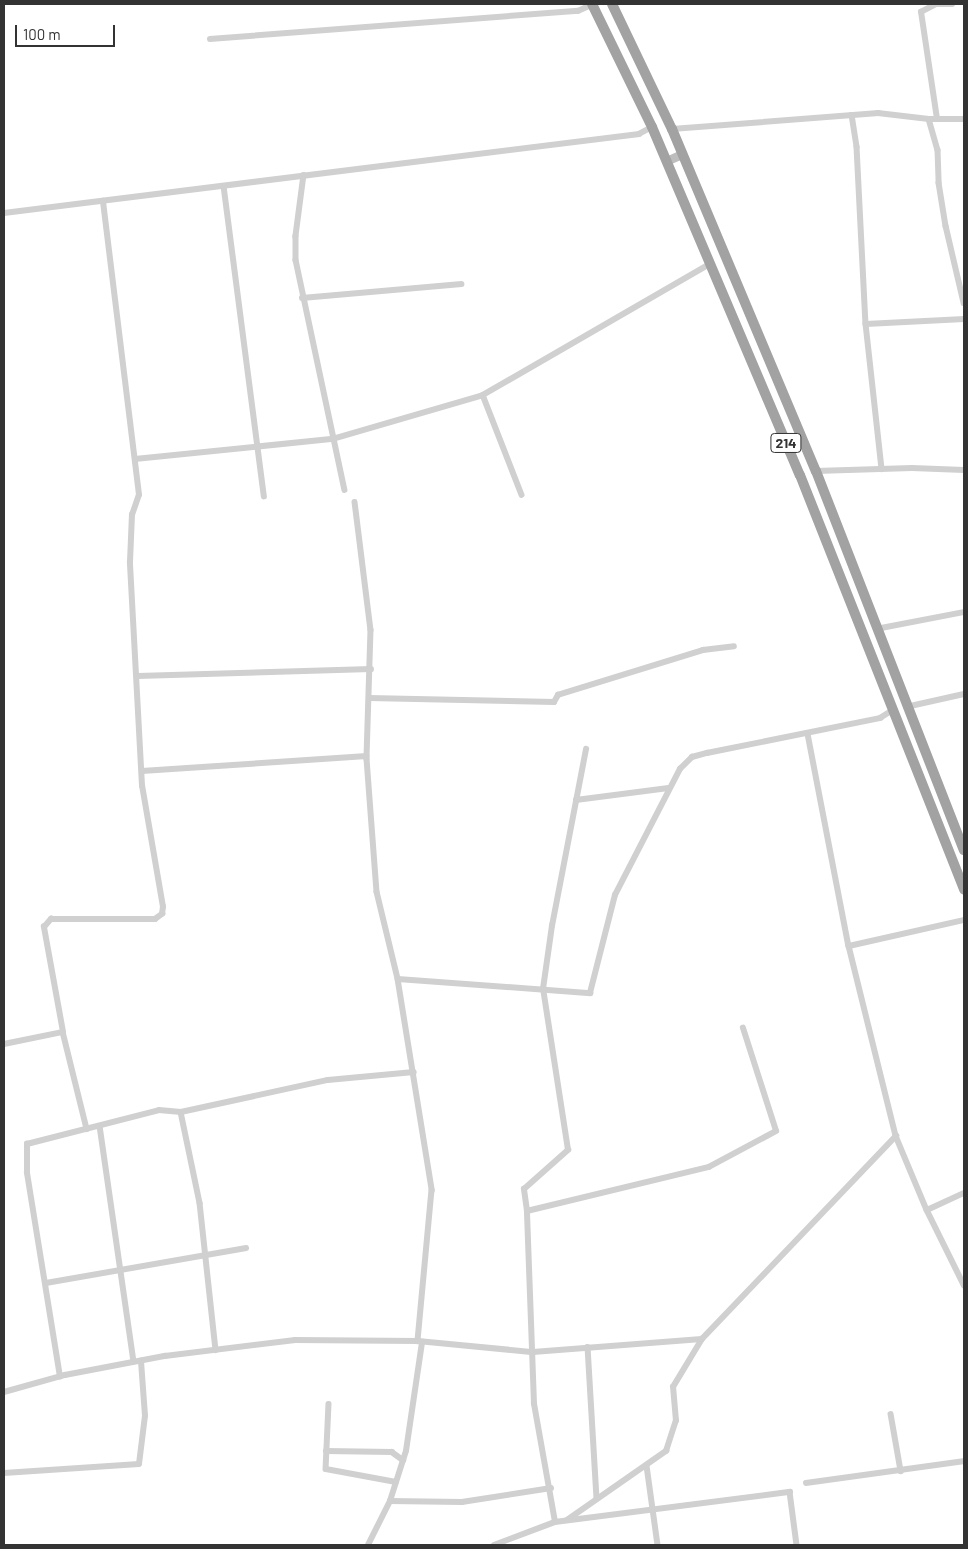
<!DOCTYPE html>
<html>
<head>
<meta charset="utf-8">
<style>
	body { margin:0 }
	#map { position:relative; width:968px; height:1549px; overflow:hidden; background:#fff; font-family:Barlow,sans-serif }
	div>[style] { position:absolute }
	.minor>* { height:5.5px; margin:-2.75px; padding:0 2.75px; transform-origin:2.75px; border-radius:2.75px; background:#d0d0d0 }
	.secondary>* { height:9px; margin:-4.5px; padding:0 4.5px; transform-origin:4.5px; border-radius:4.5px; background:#bdbdbd }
	.trunk>* { height:10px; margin:-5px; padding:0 5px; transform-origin:5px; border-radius:5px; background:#a2a2a2 }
	span { translate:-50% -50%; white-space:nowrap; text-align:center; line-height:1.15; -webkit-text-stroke:5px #fff; paint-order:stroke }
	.shield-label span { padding:1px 4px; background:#fff; border:1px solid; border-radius:4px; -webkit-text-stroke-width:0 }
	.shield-label { font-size:14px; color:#333; font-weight:700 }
	.frame { position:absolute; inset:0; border:5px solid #333; pointer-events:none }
	.scale { position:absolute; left:15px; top:25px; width:100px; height:22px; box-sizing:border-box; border:2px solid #333; border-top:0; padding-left:6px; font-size:15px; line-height:18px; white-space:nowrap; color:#333; -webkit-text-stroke:4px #fff; paint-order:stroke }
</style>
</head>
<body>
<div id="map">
	<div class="minor">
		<i style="left:210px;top:39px;width:369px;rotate:-4.4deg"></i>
		<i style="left:578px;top:11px;width:17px;rotate:-24deg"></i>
		<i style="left:852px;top:115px;width:32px;rotate:81deg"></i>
		<i style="left:857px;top:147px;width:177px;rotate:87.1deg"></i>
		<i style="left:866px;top:324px;width:146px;rotate:83.7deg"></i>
		<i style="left:929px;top:119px;width:32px;rotate:74deg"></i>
		<i style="left:938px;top:150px;width:33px;rotate:88deg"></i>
		<i style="left:939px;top:183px;width:44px;rotate:80.8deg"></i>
		<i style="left:946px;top:226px;width:79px;rotate:76.8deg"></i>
		<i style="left:937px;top:119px;width:108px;rotate:-98.5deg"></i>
		<i style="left:921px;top:12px;width:17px;rotate:-28deg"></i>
		<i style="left:936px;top:4px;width:16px"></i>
		<i style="left:672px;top:129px;width:207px;rotate:-4.4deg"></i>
		<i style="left:878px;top:113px;width:51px;rotate:6.7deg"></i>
		<i style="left:929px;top:119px;width:35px"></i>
		<i style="left:304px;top:175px;width:62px;rotate:97.5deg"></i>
		<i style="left:296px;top:236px;width:24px;rotate:90deg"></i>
		<i style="left:296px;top:260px;width:235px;rotate:78deg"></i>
		<i style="left:224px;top:186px;width:313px;rotate:82.6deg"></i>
		<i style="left:4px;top:213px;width:640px;rotate:-7.09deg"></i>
		<i style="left:639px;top:134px;width:15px;rotate:-28deg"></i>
		<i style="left:302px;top:298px;width:160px;rotate:-5deg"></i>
		<i style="left:866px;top:324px;width:98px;rotate:-2.9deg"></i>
		<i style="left:483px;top:395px;width:107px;rotate:68.7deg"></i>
		<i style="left:135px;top:459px;width:199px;rotate:-5.8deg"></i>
		<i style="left:333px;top:439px;width:156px;rotate:-16.3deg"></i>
		<i style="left:483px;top:395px;width:260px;rotate:-30deg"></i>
		<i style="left:816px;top:471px;width:96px;rotate:-1.8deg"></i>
		<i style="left:912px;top:468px;width:52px;rotate:2.2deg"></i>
		<i style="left:355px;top:502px;width:129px;rotate:82.9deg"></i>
		<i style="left:371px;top:630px;width:129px;rotate:91.8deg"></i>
		<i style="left:367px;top:759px;width:133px;rotate:85.7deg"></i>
		<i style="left:377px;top:892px;width:89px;rotate:76.4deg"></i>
		<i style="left:398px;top:979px;width:214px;rotate:80.8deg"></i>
		<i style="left:432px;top:1190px;width:152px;rotate:95.3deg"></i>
		<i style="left:876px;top:629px;width:90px;rotate:-10.9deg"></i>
		<i style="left:138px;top:676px;width:233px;rotate:-1.7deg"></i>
		<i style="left:369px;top:698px;width:185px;rotate:1.2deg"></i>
		<i style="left:554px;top:702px;width:8px;rotate:-60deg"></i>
		<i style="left:558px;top:695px;width:152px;rotate:-17.2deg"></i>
		<i style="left:703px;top:650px;width:31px;rotate:-7deg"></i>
		<i style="left:906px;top:707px;width:59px;rotate:-12.6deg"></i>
		<i style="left:808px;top:734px;width:216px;rotate:79.1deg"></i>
		<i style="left:849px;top:946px;width:196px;rotate:76.1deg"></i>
		<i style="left:896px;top:1136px;width:80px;rotate:67.3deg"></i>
		<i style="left:927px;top:1210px;width:84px;rotate:63.7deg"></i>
		<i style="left:142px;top:771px;width:225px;rotate:-3.8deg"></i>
		<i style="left:576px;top:800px;width:93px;rotate:-7.4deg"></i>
		<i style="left:849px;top:946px;width:118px;rotate:-12.7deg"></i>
		<i style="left:398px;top:979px;width:193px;rotate:4.2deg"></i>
		<i style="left:590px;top:993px;width:101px;rotate:-75.7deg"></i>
		<i style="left:615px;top:895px;width:142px;rotate:-62.7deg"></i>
		<i style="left:680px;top:769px;width:17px;rotate:-45deg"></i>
		<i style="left:692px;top:757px;width:16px;rotate:-15deg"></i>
		<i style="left:707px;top:753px;width:177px;rotate:-11.4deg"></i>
		<i style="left:880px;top:718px;width:15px;rotate:-32deg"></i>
		<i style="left:63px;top:1032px;width:107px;rotate:-100.3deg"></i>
		<i style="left:44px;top:927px;width:11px;rotate:-49deg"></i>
		<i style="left:51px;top:919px;width:104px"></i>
		<i style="left:155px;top:919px;width:9px;rotate:-36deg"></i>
		<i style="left:162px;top:914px;width:7px;rotate:-82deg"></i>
		<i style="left:163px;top:907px;width:123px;rotate:-99.8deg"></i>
		<i style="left:142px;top:786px;width:224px;rotate:-93.1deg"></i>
		<i style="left:130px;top:562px;width:47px;rotate:-87.6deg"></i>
		<i style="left:132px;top:515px;width:21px;rotate:-71deg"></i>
		<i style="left:139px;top:495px;width:296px;rotate:-97deg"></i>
		<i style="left:4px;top:1044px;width:60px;rotate:-11.5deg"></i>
		<i style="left:63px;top:1032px;width:100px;rotate:76.1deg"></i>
		<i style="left:181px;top:1112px;width:93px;rotate:78.2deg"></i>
		<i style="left:200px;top:1203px;width:148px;rotate:83.8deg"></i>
		<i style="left:100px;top:1126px;width:238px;rotate:81.8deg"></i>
		<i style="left:927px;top:1210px;width:41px;rotate:-24.7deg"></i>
		<i style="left:527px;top:1211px;width:22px;rotate:-98deg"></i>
		<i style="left:524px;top:1189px;width:59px;rotate:-41.6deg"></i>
		<i style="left:568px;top:1150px;width:163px;rotate:-98.8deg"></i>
		<i style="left:543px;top:989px;width:64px;rotate:-81.9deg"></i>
		<i style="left:552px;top:926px;width:180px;rotate:-79.1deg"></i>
		<i style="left:46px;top:1283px;width:203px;rotate:-9.9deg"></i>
		<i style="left:588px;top:1347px;width:152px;rotate:86.6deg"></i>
		<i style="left:60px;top:1377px;width:207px;rotate:-99.2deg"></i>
		<i style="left:27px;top:1173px;width:29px;rotate:-90deg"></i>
		<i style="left:27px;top:1144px;width:136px;rotate:-14.4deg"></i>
		<i style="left:159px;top:1110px;width:22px;rotate:5deg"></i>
		<i style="left:181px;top:1112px;width:150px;rotate:-12.3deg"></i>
		<i style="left:328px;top:1080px;width:86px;rotate:-5.3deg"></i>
		<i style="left:4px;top:1392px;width:63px;rotate:-15.6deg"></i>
		<i style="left:65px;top:1375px;width:102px;rotate:-10.8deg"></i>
		<i style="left:165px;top:1356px;width:131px;rotate:-7deg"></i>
		<i style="left:295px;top:1340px;width:123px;rotate:0.5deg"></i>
		<i style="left:418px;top:1341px;width:116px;rotate:5.5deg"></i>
		<i style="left:533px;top:1352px;width:169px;rotate:-4.4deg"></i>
		<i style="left:329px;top:1404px;width:65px;rotate:92.6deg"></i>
		<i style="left:326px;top:1469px;width:71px;rotate:10.5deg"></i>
		<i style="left:891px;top:1414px;width:58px;rotate:80deg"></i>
		<i style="left:326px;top:1451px;width:66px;rotate:0.9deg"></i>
		<i style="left:392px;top:1452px;width:14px;rotate:36deg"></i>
		<i style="left:647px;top:1466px;width:80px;rotate:82.1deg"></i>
		<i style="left:4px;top:1473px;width:135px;rotate:-3.8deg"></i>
		<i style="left:139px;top:1464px;width:48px;rotate:-82.9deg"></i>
		<i style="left:145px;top:1416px;width:55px;rotate:-94.2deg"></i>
		<i style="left:806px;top:1483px;width:160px;rotate:-7.9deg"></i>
		<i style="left:390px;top:1501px;width:72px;rotate:0.8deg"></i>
		<i style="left:462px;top:1502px;width:90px;rotate:-8.9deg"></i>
		<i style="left:567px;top:1520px;width:121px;rotate:-34.9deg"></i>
		<i style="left:666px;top:1451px;width:32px;rotate:-72deg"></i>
		<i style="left:676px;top:1421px;width:34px;rotate:-95deg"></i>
		<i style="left:673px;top:1387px;width:56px;rotate:-58.9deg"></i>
		<i style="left:702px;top:1339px;width:281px;rotate:-46.3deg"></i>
		<i style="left:555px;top:1522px;width:120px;rotate:-100.1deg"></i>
		<i style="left:534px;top:1404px;width:193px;rotate:-92.1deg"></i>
		<i style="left:527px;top:1211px;width:187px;rotate:-13.6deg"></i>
		<i style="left:709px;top:1167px;width:76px;rotate:-28.2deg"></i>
		<i style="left:776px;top:1131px;width:108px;rotate:-107.8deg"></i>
		<i style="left:368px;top:1545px;width:49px;rotate:-63.4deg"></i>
		<i style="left:390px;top:1501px;width:52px;rotate:-72.3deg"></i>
		<i style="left:406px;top:1451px;width:110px;rotate:-81.6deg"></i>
		<i style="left:494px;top:1545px;width:65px;rotate:-20.7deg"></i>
		<i style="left:555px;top:1522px;width:237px;rotate:-7.3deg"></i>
		<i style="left:790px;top:1492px;width:53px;rotate:82.5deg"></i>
	</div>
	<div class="secondary">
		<i style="left:666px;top:161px;width:17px;rotate:-24deg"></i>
	</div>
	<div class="trunk">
		<i style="left:592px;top:4px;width:137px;rotate:64deg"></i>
		<i style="left:652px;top:127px;width:378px;rotate:67deg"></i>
		<i style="left:800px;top:475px;width:446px;rotate:68.4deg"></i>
		<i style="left:612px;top:4px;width:139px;rotate:64.4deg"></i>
		<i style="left:672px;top:129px;width:371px;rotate:67.2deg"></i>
		<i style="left:816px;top:471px;width:407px;rotate:68.7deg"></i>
	</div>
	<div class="shield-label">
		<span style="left:786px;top:443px">214</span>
	</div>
	<div class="frame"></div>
	<div class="scale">100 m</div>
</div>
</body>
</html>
